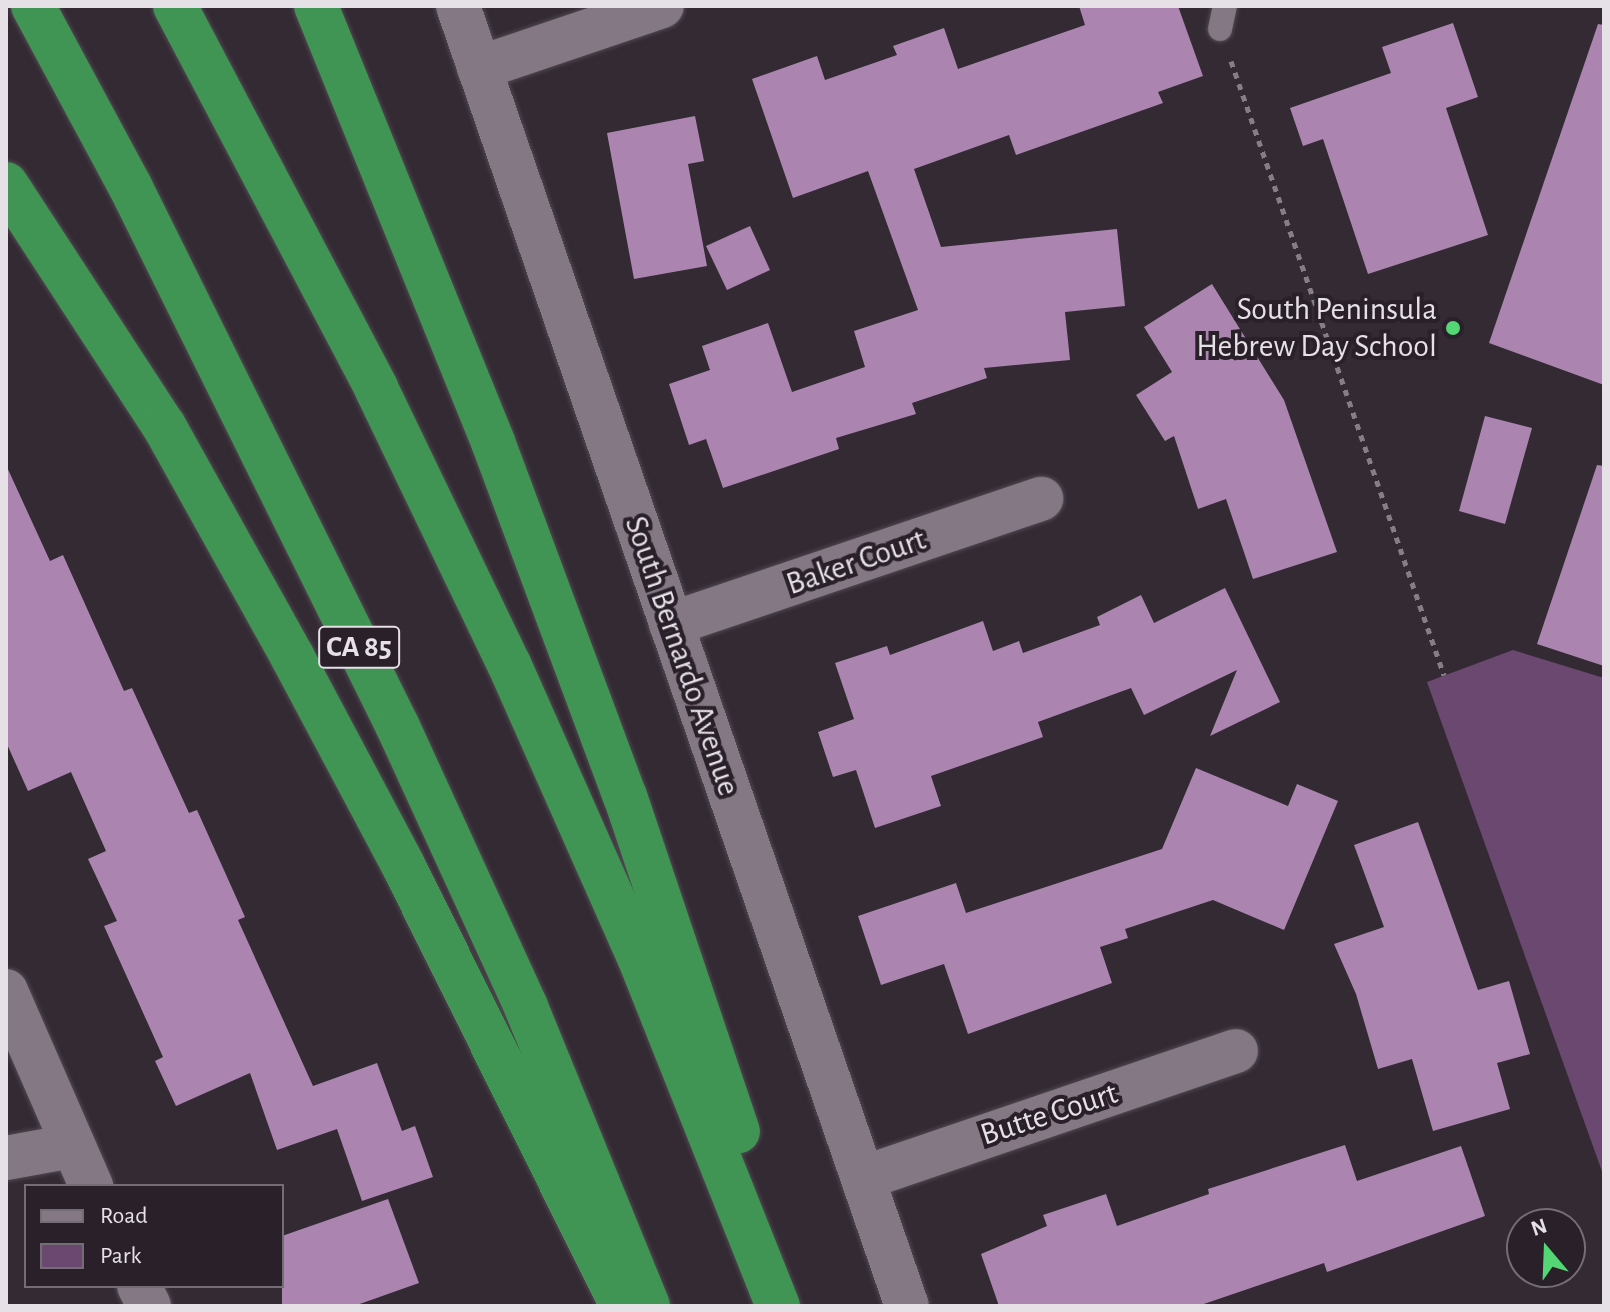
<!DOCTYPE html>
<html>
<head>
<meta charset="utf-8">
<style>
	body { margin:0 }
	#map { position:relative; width:1610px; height:1312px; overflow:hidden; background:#332a34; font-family:"Alegreya Sans",sans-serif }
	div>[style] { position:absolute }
	.green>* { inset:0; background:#6b486f }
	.building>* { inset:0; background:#ab85b0 }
	.path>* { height:5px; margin-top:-2.5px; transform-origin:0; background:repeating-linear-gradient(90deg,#867e87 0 6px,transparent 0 12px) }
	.roads { filter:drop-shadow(0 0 2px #504850) drop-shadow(0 0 2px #504850) }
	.lane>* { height:24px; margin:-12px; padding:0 12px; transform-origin:12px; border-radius:12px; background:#837884 }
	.street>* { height:44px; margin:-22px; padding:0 22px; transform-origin:22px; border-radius:22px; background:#837884 }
	.secondary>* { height:44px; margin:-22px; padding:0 22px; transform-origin:22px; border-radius:22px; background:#837884 }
	.highway>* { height:44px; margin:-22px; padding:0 22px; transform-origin:22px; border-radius:22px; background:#419554 }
	.dots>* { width:22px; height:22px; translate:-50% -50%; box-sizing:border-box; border:4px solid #29202a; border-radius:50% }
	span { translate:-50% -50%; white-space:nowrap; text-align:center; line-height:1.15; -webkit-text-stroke:8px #29202a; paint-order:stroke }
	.shield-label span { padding:2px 6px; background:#29202a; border:2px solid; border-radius:6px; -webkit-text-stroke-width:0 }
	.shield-label { font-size:30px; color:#e6e0e7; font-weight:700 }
	.poi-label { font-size:32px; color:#e6e0e7 }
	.right { translate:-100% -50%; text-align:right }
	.street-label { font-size:32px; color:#e6e0e7 }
	.frame { position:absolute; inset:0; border:8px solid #e6e0e7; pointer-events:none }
	.legend { position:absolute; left:24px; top:1184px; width:260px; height:104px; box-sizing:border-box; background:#29202a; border:2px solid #756d76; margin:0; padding:10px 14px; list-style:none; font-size:24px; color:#e6e0e7 }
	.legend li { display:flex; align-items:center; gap:16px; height:40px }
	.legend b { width:40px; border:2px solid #756d76 }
	.north { position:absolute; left:1506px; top:1208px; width:80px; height:80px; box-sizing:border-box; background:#29202a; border:2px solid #756d76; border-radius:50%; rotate:341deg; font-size:22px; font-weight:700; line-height:32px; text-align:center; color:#e6e0e7 }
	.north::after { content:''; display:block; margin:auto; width:28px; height:36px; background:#53d673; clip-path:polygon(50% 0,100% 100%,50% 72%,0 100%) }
</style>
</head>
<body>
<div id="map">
	<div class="green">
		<i style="clip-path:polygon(1513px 650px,1604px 678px,1604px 1177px,1427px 682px)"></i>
	</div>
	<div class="building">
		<i style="clip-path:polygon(1079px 6px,1178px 6px,1203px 76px,1158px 92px,1163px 103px,1016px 155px,1009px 135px,914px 169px,941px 247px,1117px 229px,1125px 306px,1065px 312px,1070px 360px,984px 368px,987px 378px,912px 403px,916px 414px,836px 438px,839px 449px,723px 488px,706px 439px,689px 445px,669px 384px,710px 370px,702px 346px,768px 323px,792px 392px,865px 367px,854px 331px,918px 310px,868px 171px,793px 198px,752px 79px,817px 56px,825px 80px,897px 55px,893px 46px,944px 28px,958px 69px,1085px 25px)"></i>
		<i style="clip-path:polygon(1453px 23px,1478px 97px,1446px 108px,1488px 235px,1368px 274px,1323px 139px,1303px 146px,1290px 108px,1391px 73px,1382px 47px)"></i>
		<i style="clip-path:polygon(1598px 24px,1604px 25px,1604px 385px,1489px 343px)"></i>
		<i style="clip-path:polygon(695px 116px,704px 161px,688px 164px,707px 266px,634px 279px,607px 133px)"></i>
		<i style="clip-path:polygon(750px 226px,770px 270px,727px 290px,706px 246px)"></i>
		<i style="clip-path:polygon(1212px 284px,1284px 400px,1337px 552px,1253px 579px,1226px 499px,1198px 509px,1174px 436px,1165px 441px,1136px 395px,1172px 372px,1144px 327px)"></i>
		<i style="clip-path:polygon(1485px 416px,1532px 428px,1505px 524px,1459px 511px)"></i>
		<i style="clip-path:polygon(6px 465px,50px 561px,63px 555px,124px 691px,132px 688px,189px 813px,197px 810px,245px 917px,238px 920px,313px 1086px,377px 1063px,402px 1131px,415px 1126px,433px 1177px,362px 1201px,337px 1129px,277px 1150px,250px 1073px,176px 1106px,155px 1061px,163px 1057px,104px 926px,117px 921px,88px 859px,106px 851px,71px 772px,28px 791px,6px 742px)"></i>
		<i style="clip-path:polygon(1597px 465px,1604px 466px,1604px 666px,1537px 644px)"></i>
		<i style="clip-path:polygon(1225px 588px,1280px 702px,1210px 736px,1237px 670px,1144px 715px,1131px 688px,1038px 722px,1043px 737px,931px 776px,941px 806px,875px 828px,856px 770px,833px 777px,818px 732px,854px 719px,835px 663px,887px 646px,890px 655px,983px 621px,993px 651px,1019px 641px,1023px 653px,1100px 625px,1097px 617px,1141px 595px,1154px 623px)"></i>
		<i style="clip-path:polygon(1196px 768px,1288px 806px,1297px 784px,1338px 801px,1284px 930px,1213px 900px,1125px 929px,1128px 938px,1100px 947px,1112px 983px,968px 1034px,944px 964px,881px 985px,858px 916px,956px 883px,966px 913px,1162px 849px)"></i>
		<i style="clip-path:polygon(1418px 822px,1478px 990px,1509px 981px,1530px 1054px,1497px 1063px,1510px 1109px,1433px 1131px,1412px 1059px,1378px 1069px,1356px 994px,1334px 944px,1384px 927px,1354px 845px)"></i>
		<i style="clip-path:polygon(1345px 1145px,1357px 1181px,1461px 1146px,1485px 1216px,1327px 1272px,1324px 1263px,1198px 1306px,999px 1306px,981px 1254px,1047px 1226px,1043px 1215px,1106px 1194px,1117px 1226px,1209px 1194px,1208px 1189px)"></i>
		<i style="clip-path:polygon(388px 1199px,419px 1283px,354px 1306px,282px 1306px,282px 1236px)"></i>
	</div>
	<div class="path">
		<i style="left:1231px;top:61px;width:650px;rotate:70.87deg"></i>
	</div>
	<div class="roads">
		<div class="lane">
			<i style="left:1220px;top:29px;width:24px;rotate:-78deg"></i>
		</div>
		<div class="street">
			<i style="left:479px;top:68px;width:193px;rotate:-18.7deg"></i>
			<i style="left:671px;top:624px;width:391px;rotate:-18.7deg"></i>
			<i style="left:6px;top:991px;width:213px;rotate:66.4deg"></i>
			<i style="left:6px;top:1158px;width:67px;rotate:-10.3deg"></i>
			<i style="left:863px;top:1178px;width:394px;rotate:-18.8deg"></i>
			<i style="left:139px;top:1286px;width:22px;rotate:63deg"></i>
		</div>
		<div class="secondary">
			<i style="left:458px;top:6px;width:1375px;rotate:70.95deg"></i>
		</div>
		<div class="highway">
			<i style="left:33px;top:6px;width:204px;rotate:61.7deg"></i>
			<i style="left:130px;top:186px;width:604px;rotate:63.65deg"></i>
			<i style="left:398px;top:727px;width:308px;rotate:65.4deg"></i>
			<i style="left:526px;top:1007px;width:323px;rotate:67.8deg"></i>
			<i style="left:175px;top:6px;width:432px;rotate:62.2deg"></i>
			<i style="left:376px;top:388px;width:306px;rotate:64.3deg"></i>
			<i style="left:509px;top:664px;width:321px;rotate:66.1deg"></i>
			<i style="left:639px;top:957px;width:376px;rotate:68.3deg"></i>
			<i style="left:316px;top:6px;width:471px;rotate:67.9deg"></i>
			<i style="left:493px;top:442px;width:378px;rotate:69.6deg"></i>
			<i style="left:625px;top:796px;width:354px;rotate:71.4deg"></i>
			<i style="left:6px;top:184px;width:289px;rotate:56.9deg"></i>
			<i style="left:164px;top:426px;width:265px;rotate:60.9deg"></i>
			<i style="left:293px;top:658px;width:234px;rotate:62deg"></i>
			<i style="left:403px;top:865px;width:484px;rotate:63.6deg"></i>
		</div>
	</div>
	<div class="dots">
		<i style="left:1453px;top:328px;background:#53d673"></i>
	</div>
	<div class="shield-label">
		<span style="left:359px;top:647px">CA 85</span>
	</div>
	<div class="poi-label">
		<span class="right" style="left:1437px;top:328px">South Peninsula<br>Hebrew Day School</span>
	</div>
	<div class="street-label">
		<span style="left:856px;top:562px;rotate:-19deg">Baker Court</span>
		<span style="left:682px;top:656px;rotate:71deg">South Bernardo Avenue</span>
		<span style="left:1049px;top:1114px;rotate:-18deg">Butte Court</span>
	</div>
	<div class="frame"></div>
	<ul class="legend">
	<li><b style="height:10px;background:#837884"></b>Road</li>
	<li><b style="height:22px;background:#6b486f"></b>Park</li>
	</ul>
	<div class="north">N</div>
</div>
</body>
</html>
